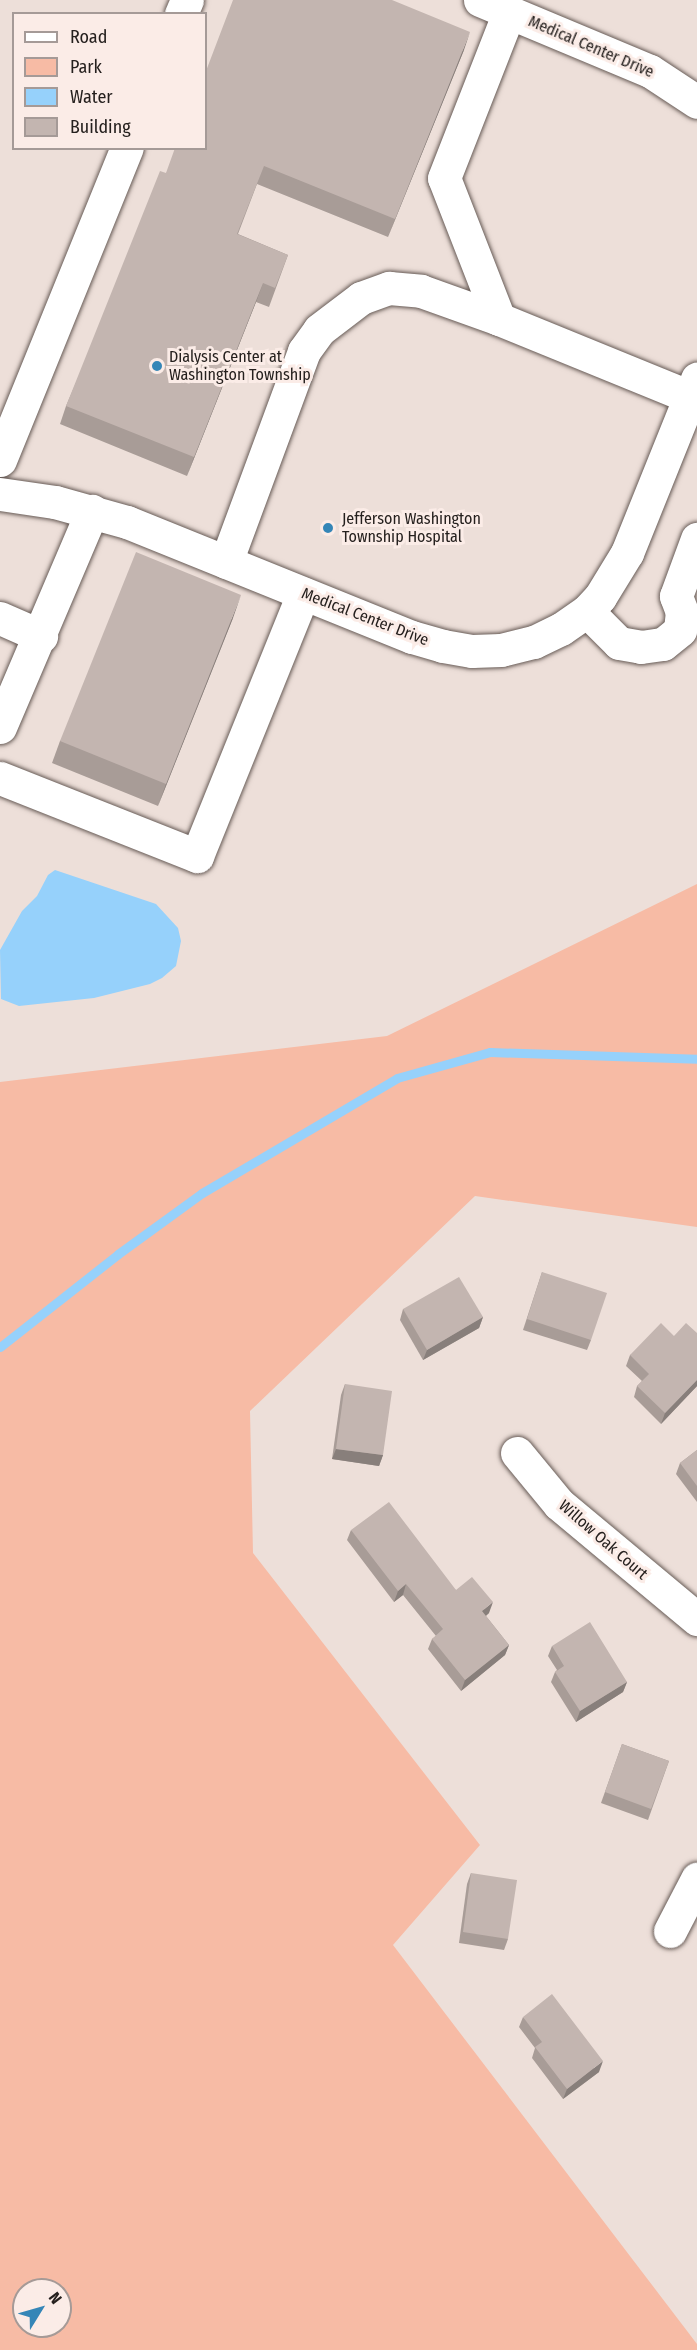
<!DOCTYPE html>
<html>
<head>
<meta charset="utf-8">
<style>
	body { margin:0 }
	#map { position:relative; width:697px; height:2350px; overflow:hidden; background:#eddfd9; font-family:"Fira Sans Condensed",sans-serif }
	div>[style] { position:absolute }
	.green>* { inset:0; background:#f7bba5 }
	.water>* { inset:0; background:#96d1fb }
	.stream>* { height:9px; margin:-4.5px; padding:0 4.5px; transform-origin:4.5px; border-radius:4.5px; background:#96d1fb }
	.roads { filter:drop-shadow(0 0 2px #675b56) drop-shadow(0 0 2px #675b56) }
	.minor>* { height:33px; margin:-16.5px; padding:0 16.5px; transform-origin:16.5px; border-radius:16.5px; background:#fff }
	.wall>* { inset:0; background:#a89c97 }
	.shaded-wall>* { inset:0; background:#887f7b }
	.building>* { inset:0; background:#c3b5b0 }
	.dots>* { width:16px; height:16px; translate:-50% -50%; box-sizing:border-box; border:3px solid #fbece7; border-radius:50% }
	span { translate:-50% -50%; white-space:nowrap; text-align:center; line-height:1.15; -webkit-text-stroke:6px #fbece7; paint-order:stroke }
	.street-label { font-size:16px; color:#25201e }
	.poi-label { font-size:16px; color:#25201e }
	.left { translate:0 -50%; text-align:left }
	.legend { position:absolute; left:12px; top:12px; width:195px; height:138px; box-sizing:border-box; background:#fbece7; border:2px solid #a59a97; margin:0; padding:8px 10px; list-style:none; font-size:18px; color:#25201e }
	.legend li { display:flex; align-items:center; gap:12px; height:30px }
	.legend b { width:30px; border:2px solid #a59a97 }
	.north { position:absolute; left:12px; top:2278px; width:60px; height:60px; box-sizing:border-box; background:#fbece7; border:2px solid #a59a97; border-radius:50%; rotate:53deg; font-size:16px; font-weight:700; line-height:24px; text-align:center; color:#25201e }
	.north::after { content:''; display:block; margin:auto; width:21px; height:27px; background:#3586b7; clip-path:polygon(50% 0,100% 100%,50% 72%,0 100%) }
</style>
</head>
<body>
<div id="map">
	<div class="green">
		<i style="clip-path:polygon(evenodd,697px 884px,697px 1227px,475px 1196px,250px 1411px,253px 1553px,480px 1845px,393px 1945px,697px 2344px,697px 2350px,0 2350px,0 1082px,387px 1036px,697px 884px,24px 2290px,60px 2290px,60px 2326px,24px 2326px,24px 2290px)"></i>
	</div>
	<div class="water">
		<i style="clip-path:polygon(55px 870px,156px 904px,178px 928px,181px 941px,176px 966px,162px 978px,150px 984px,94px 998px,19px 1006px,1px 999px,0 950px,22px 911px,37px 896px,48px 875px)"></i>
	</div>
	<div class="stream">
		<i style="left:0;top:1347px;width:150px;rotate:-38.2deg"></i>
		<i style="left:118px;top:1254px;width:104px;rotate:-36deg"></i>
		<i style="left:202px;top:1193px;width:226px;rotate:-30.5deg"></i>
		<i style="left:397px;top:1078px;width:97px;rotate:-15.6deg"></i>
		<i style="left:490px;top:1052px;width:207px;rotate:1.9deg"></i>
	</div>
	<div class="roads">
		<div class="minor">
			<i style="left:480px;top:0;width:184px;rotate:22.7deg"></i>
			<i style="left:650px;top:71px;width:56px;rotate:33.4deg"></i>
			<i style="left:181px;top:14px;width:15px;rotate:-67deg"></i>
			<i style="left:499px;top:319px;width:151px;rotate:-111.3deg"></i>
			<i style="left:444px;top:178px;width:178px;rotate:-68.6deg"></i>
			<i style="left:0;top:460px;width:337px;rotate:-67.9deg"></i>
			<i style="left:0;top:494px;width:56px;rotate:8.3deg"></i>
			<i style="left:55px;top:502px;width:75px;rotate:15.5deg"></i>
			<i style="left:127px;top:522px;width:307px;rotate:22deg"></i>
			<i style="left:412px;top:637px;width:32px;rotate:16deg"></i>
			<i style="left:443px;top:646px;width:29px;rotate:10deg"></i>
			<i style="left:472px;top:651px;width:29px;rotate:-2deg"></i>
			<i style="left:501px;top:650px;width:34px;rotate:-14deg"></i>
			<i style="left:534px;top:642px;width:30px;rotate:-26deg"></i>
			<i style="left:561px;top:629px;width:32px;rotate:-35deg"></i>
			<i style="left:587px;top:611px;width:19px;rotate:-47deg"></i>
			<i style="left:600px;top:597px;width:52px;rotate:-58.5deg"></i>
			<i style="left:627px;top:553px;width:188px;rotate:-68.1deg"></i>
			<i style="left:226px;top:562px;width:225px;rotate:-69.7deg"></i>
			<i style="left:304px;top:351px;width:26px;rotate:-54deg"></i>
			<i style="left:319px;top:330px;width:53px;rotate:-37.3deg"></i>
			<i style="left:361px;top:298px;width:30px;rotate:-20deg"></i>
			<i style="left:389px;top:288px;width:32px;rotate:5deg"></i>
			<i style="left:421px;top:291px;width:83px;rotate:19.7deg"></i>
			<i style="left:499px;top:319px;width:206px;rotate:22.2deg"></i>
			<i style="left:587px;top:611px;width:45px;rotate:45deg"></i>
			<i style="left:619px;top:643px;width:22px;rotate:10deg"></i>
			<i style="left:641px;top:647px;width:22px;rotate:-8deg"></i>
			<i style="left:663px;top:644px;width:22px;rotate:-39deg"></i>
			<i style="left:680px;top:630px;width:18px;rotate:-84deg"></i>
			<i style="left:682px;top:612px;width:17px;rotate:-111deg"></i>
			<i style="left:676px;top:596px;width:61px;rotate:-69.8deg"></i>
			<i style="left:0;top:618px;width:45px;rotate:23.7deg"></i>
			<i style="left:0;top:727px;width:235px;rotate:-66.9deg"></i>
			<i style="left:0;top:778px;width:212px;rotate:21.6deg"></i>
			<i style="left:197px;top:856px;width:283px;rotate:-68deg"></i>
			<i style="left:517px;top:1453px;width:66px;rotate:50.5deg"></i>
			<i style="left:559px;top:1504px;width:180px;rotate:39.8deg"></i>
			<i style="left:670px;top:1931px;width:59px;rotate:-62.6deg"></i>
		</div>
	</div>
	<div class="wall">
		<i style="clip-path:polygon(464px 50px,388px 237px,257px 184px,238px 234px,288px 255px,269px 307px,256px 302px,187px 476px,60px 424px,66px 406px,166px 173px)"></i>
		<i style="clip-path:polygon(233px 618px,158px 806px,52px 763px,60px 741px)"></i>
		<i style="clip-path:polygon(542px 1272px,591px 1340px,587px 1350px,523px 1330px)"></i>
		<i style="clip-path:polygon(403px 1309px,483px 1317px,479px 1328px,423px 1360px,400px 1320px)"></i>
		<i style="clip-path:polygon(697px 1333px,697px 1386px,661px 1424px,634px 1397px,637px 1386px,642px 1381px,626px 1366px,630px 1355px,674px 1336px)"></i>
		<i style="clip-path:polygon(345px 1384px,383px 1455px,379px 1466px,332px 1459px,341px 1395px)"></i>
		<i style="clip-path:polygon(697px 1450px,697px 1502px,676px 1474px,680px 1463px)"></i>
		<i style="clip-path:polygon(351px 1530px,456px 1590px,489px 1613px,486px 1616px,509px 1645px,505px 1655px,461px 1691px,428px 1649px,432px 1639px,436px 1636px,403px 1595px,394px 1602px,347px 1540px)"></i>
		<i style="clip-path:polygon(552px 1646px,627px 1682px,623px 1692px,576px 1722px,551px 1682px,555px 1672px,557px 1670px,548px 1656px)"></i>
		<i style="clip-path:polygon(622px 1744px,669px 1761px,648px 1820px,601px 1803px)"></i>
		<i style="clip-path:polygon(471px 1873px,508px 1939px,504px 1950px,459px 1943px,467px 1884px)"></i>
		<i style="clip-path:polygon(523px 2017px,599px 2072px,563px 2099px,532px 2058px,535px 2048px,519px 2027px)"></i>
	</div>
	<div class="shaded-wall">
		<i style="clip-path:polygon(470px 32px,464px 50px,388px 237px,395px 219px)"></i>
		<i style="clip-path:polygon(263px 283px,256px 302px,187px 476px,194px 457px)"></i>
		<i style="clip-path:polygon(241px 595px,233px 618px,158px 806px,166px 784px)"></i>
		<i style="clip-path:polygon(483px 1317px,479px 1328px,423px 1360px,427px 1350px)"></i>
		<i style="clip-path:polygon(697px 1380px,697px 1386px,661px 1424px,665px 1413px)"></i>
		<i style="clip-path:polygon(336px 1449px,383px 1455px,379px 1466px,332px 1459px)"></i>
		<i style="clip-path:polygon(406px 1584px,403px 1595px,394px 1602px,398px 1591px)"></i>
		<i style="clip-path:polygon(493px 1602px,489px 1613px,478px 1622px,482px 1611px)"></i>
		<i style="clip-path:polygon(509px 1645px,505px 1655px,461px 1691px,465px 1680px)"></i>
		<i style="clip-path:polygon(627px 1682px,623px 1692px,576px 1722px,580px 1711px)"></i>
		<i style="clip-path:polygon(603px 2061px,599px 2072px,563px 2099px,567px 2089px)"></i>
	</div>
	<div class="building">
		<i style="clip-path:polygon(233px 0,392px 0,470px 32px,395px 219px,264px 166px,237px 234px,288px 255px,275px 288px,263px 283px,194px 457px,66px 406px,160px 171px,166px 173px,175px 148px,206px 148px,206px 71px)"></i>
		<i style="clip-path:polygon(136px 552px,241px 595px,166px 784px,60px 741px)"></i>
		<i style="clip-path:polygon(542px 1272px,607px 1293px,591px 1340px,527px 1319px)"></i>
		<i style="clip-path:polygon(459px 1277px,483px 1317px,427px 1350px,403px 1309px)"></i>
		<i style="clip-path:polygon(661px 1323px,674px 1336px,686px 1323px,697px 1333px,697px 1380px,665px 1413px,637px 1386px,649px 1374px,630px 1355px)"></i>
		<i style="clip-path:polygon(345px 1384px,392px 1391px,383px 1455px,336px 1449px)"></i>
		<i style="clip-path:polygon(697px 1450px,697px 1486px,680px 1463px)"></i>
		<i style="clip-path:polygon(389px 1502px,456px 1590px,472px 1577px,493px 1602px,482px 1611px,509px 1645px,465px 1680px,432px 1639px,443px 1629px,406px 1584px,398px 1591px,351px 1530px)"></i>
		<i style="clip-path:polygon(590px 1622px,627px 1682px,580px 1711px,555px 1672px,564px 1666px,552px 1646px)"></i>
		<i style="clip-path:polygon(622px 1744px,669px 1761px,651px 1809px,605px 1792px)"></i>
		<i style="clip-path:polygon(471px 1873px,517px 1880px,508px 1939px,463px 1932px)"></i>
		<i style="clip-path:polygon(552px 1994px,603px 2061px,567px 2089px,535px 2047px,542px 2042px,523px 2017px)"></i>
	</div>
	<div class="dots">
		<i style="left:157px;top:366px;background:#3586b7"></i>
		<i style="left:328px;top:528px;background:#3586b7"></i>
	</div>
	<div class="street-label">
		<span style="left:591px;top:47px;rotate:23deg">Medical Center Drive</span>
		<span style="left:365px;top:617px;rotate:21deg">Medical Center Drive</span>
		<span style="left:603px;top:1540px;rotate:41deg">Willow Oak Court</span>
	</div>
	<div class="poi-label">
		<span class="left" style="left:169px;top:366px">Dialysis Center at<br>Washington Township</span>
		<span class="left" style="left:342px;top:528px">Jefferson Washington<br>Township Hospital</span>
	</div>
	<ul class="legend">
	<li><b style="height:8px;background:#fff"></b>Road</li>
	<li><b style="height:16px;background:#f7bba5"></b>Park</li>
	<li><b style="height:16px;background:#96d1fb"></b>Water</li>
	<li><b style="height:16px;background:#c3b5b0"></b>Building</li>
	</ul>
	<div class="north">N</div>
</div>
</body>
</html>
